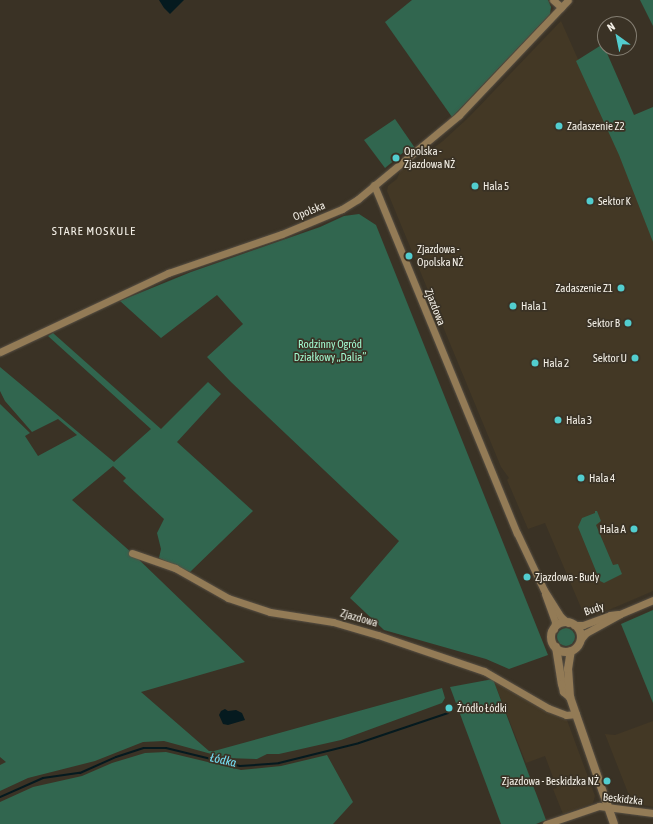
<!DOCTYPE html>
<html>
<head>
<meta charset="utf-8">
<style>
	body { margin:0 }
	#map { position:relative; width:653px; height:824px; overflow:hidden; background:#3a3225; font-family:"Asap Condensed",sans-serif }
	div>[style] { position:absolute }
	.built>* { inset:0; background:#433825 }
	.green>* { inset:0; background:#31664f }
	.round { border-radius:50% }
	.water>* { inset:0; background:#051a1f }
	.stream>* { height:2px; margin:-1px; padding:0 1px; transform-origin:1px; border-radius:1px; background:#051a1f }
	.roads { filter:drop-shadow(0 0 1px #585044) drop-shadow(0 0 1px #585044) }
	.minor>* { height:7px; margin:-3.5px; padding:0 3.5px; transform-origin:3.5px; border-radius:3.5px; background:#937b56 }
	.tertiary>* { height:8px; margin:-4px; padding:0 4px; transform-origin:4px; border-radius:4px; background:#937b56 }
	.tertiary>.ring { margin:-4px; padding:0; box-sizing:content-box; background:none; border:8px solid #937b56; border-radius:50% }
	.dots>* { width:11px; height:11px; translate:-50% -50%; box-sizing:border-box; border:2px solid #3a3225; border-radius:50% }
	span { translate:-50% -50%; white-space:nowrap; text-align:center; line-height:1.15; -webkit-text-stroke:3.5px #3a3225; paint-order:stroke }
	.poi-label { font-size:11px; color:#f3efe6 }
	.left { translate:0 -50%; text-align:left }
	.right { translate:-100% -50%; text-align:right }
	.street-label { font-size:11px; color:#f3efe6 }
	.park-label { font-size:11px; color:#a1f9cf }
	.neighbourhood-label { font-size:12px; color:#f3efe6; letter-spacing:1px }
	.water-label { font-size:12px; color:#76e0f8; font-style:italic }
	.north { position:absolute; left:597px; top:16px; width:40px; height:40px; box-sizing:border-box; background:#3a3225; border:1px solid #847e72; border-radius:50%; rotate:327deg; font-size:11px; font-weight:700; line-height:16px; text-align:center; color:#f3efe6 }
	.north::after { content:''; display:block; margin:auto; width:14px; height:18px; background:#52cdcf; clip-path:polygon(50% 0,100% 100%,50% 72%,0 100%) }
</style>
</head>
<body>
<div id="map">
	<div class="built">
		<i style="clip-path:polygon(561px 21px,653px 228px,653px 591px,597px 615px,582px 610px,545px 523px,528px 529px,507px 480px,509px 478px,501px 467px,387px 191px,388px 186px,397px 179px,402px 166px,404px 165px,408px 167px,443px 141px,470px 116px)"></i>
		<i style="clip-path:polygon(493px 679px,567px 720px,595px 796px,593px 803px,563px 814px,553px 789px,557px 788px,545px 756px,526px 763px)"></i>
		<i style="clip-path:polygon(653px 721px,653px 807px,632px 803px,605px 734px,615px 735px)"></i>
	</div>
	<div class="green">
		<i style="clip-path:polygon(412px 0,548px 0,551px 7px,550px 14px,452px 117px,385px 22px)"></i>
		<i style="clip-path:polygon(640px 0,653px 0,653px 26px)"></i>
		<i style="clip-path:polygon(603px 44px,634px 115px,653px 107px,653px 242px,619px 155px,576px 61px)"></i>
		<i style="clip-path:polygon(395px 119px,415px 148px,412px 150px,410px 147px,399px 156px,398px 154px,394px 157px,396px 159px,385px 168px,364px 140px)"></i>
		<i style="clip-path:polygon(359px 214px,376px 225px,548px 655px,509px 669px,486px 659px,384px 630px,350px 598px,399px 541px,231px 382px,207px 357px,243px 324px,217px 295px,161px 338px,120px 301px,191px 272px,320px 227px,344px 216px)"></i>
		<i style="clip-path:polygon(53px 333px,161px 429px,208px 382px,221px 394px,177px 442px,253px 511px,190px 572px,159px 558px,161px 549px,157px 533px,164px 519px,123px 481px,126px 478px,113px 466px,72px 500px,132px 553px,245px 662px,141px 692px,209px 751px,214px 751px,442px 688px,445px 698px,442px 703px,341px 740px,279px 754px,267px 754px,257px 759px,226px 758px,164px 741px,143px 742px,95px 761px,28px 778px,0 791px,0 765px,6px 762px,0 757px,0 404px,30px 433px,25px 436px,38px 456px,77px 435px,58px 419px,32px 432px,5px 401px,0 391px,0 367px,114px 462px,151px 429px,48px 336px)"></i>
		<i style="clip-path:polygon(595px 511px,597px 511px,601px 521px,596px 525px,613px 565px,618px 564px,622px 574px,604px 583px,600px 581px,578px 527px,582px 518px,595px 513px)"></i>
		<i style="clip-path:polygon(653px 610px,653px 703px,621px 624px)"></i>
		<i class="round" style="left:557px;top:628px;width:18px;height:18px"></i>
		<i style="clip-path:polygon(493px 679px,546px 820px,536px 824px,501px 824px,450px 687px)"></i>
		<i style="clip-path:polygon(166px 752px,241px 770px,281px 766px,327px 755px,353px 802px,333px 824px,0 824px,0 802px,33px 787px,82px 776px,112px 763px,145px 753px)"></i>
	</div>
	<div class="water">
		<i style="clip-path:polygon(159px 0,184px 0,170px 14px,164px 8px)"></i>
		<i style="clip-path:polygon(225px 709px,228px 711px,236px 710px,242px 713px,245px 720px,228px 725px,223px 724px,219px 715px,221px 711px)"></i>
	</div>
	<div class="stream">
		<i style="left:0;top:797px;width:47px;rotate:-23.8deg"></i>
		<i style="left:43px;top:778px;width:37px;rotate:-8deg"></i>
		<i style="left:80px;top:773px;width:39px;rotate:-24deg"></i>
		<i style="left:116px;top:757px;width:29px;rotate:-18deg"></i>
		<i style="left:144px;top:748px;width:22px"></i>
		<i style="left:166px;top:748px;width:76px;rotate:13.7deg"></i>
		<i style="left:240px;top:766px;width:39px;rotate:-4deg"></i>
		<i style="left:279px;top:763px;width:82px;rotate:-14deg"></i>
		<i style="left:359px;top:743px;width:94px;rotate:-18.6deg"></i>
	</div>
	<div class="roads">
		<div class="minor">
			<i style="left:553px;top:0;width:11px;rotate:41deg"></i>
			<i style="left:374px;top:185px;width:376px;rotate:67.7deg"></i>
			<i style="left:517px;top:533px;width:63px;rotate:64.7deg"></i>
			<i style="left:544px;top:590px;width:32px;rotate:58deg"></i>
			<i style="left:561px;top:617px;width:9px;rotate:41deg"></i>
			<i style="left:0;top:352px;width:186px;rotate:-25.2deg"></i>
			<i style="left:168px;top:273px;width:120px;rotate:-18.9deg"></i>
			<i style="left:282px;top:234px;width:65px;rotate:-22.6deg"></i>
			<i style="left:342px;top:209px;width:19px;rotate:-32deg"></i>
			<i style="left:358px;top:199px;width:131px;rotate:-39.7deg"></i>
			<i style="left:459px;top:115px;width:158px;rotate:-46.5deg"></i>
			<i style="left:132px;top:553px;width:46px;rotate:19.2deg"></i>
			<i style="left:175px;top:568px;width:61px;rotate:29.5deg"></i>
			<i style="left:228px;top:598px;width:44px;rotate:18.4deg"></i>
			<i style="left:270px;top:612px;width:64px;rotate:9deg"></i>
			<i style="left:333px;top:622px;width:47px;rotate:16.1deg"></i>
			<i style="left:378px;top:635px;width:112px;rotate:18.8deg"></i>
			<i style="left:484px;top:671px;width:74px;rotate:30deg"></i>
			<i style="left:548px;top:708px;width:19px;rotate:21deg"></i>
			<i style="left:566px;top:715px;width:10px;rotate:-6deg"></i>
			<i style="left:545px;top:594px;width:30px;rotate:70deg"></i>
			<i style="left:555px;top:622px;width:7px;rotate:98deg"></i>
			<i style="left:574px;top:625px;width:9px"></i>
			<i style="left:583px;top:625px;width:29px;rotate:-20deg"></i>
			<i style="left:610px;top:615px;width:8px;rotate:-7deg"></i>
			<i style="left:581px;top:639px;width:8px;rotate:-50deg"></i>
			<i style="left:586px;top:633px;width:39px;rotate:-29deg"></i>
			<i style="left:620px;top:614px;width:36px;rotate:-23deg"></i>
			<i style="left:546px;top:824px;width:56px;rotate:-18.8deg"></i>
			<i style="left:599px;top:806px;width:54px;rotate:7.4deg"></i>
		</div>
		<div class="tertiary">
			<i class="ring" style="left:551px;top:622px;width:22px;height:22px"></i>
			<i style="left:556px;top:647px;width:37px;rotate:81deg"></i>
			<i style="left:562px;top:684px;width:8px;rotate:76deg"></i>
			<i style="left:564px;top:692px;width:8px;rotate:40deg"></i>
			<i style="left:570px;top:697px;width:134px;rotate:70.9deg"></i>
			<i style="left:570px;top:697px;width:28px;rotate:-94deg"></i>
			<i style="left:568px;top:669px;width:18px;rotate:-81deg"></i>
		</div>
	</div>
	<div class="dots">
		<i style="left:559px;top:126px;background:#52cdcf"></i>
		<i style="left:396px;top:158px;background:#52cdcf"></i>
		<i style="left:475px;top:186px;background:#52cdcf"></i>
		<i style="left:590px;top:201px;background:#52cdcf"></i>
		<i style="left:409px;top:256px;background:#52cdcf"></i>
		<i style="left:621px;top:288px;background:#52cdcf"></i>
		<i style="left:513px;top:306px;background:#52cdcf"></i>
		<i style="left:628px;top:323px;background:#52cdcf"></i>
		<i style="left:635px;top:358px;background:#52cdcf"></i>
		<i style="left:535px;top:363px;background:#52cdcf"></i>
		<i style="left:558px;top:420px;background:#52cdcf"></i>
		<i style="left:581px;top:478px;background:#52cdcf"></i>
		<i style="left:634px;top:529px;background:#52cdcf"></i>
		<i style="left:527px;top:577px;background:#52cdcf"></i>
		<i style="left:449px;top:708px;background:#52cdcf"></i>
		<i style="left:607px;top:781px;background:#52cdcf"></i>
	</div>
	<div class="poi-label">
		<span class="left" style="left:567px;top:126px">Zadaszenie Z2</span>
		<span class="left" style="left:404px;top:158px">Opolska -<br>Zjazdowa NŻ</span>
		<span class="left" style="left:483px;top:186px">Hala 5</span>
		<span class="left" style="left:598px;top:201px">Sektor K</span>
		<span class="left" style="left:417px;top:256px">Zjazdowa -<br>Opolska NŻ</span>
		<span class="right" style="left:613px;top:288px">Zadaszenie Z1</span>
		<span class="left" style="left:521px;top:306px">Hala 1</span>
		<span class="right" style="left:620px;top:323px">Sektor B</span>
		<span class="right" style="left:627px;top:358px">Sektor U</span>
		<span class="left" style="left:543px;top:363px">Hala 2</span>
		<span class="left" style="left:566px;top:420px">Hala 3</span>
		<span class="left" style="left:589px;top:478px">Hala 4</span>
		<span class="right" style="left:626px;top:529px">Hala A</span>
		<span class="left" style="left:535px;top:577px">Zjazdowa - Budy</span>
		<span class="left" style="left:457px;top:708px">Źródło Łódki</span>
		<span class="right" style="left:599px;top:781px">Zjazdowa - Beskidzka NŻ</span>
	</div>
	<div class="street-label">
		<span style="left:309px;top:211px;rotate:-22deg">Opolska</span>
		<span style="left:435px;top:307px;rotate:68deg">Zjazdowa</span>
		<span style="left:594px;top:609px;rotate:-19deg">Budy</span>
		<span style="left:359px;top:618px;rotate:16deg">Zjazdowa</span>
		<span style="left:623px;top:799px;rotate:6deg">Beskidzka</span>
	</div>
	<div class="park-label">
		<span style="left:330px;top:351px">Rodzinny Ogród<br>Działkowy „Dalia”</span>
	</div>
	<div class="neighbourhood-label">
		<span style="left:94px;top:232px">STARE MOSKULE</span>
	</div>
	<div class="water-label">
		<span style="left:223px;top:761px;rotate:13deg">Łódka</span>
	</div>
	<div class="north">N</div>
</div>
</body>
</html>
